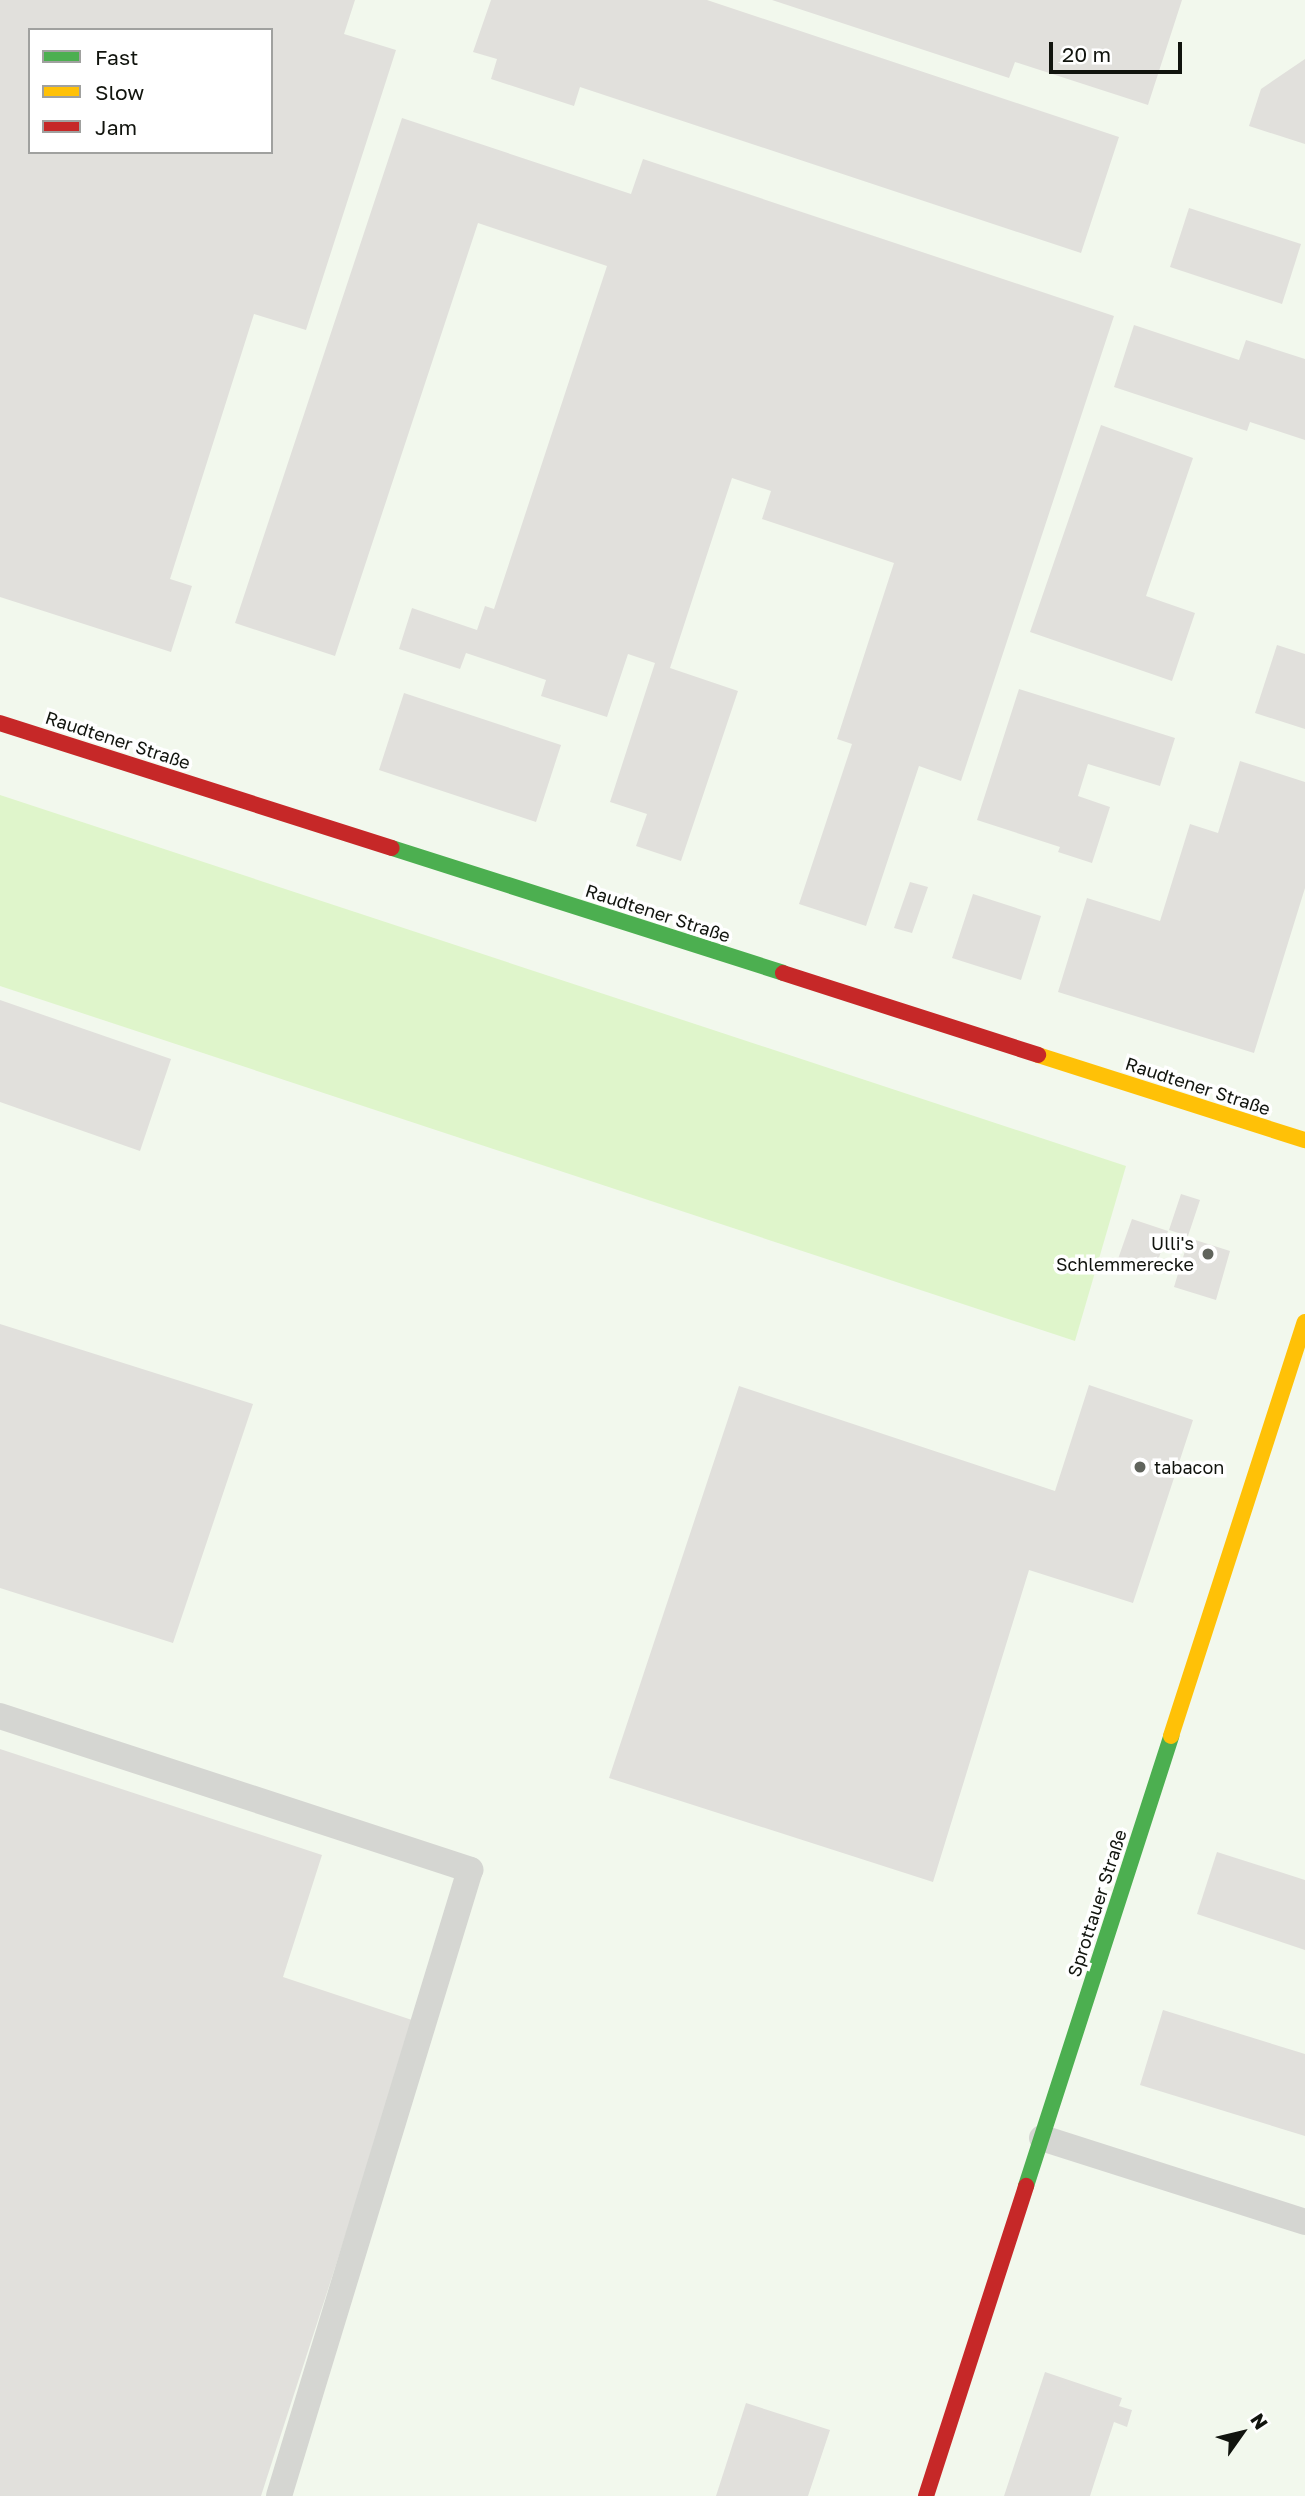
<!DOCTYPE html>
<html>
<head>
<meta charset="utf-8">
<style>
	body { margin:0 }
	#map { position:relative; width:1305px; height:2496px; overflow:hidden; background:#f2f8ed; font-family:"Golos Text",sans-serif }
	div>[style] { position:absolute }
	.green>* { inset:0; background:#dff5cb }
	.building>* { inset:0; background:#e1e0dc }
	.lane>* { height:26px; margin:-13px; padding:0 13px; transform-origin:13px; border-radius:13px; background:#d5d6d2 }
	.fast>* { height:16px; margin:-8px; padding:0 8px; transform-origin:8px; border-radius:8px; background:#4caf50 }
	.slow>* { height:16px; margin:-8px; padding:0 8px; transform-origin:8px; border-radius:8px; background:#ffc107 }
	.jam>* { height:16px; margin:-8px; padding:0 8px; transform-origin:8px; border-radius:8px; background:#c62828 }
	.dots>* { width:19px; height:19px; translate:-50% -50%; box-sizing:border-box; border:4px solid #fff; border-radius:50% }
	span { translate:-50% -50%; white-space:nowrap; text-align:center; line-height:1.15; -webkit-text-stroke:7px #fff; paint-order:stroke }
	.street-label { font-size:18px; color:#11140e }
	.poi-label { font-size:18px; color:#11140e }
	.right { translate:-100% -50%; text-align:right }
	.left { translate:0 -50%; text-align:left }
	.legend { position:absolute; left:28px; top:28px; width:245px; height:126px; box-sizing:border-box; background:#fff; border:2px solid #a0a19f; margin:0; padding:9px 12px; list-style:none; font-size:21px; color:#11140e }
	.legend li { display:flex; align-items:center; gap:14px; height:35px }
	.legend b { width:35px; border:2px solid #a0a19f }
	.north { position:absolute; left:1207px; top:2398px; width:70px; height:70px; -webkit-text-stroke:5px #fff; paint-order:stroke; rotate:56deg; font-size:19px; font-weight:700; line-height:28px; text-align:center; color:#11140e }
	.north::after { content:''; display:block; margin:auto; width:24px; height:32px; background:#11140e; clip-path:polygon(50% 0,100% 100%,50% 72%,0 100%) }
	.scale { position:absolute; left:1049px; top:42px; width:133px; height:32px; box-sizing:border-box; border:4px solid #11140e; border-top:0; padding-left:9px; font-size:21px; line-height:24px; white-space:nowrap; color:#11140e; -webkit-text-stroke:5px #fff; paint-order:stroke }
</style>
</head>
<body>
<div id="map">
	<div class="green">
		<i style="clip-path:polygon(0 795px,1126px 1166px,1075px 1341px,0 986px)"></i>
	</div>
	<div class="building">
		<i style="clip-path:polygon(evenodd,0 0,355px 0,344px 34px,396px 50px,306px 330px,254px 314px,170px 579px,192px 586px,171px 652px,0 597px,0 0,30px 30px,271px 30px,271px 152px,30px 152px,30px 30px)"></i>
		<i style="clip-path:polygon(491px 0,707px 0,1119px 137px,1081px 253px,580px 87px,574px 106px,491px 79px,497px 59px,473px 52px)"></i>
		<i style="clip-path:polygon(772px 0,1182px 0,1148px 105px,1015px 62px,1009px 78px)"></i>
		<i style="clip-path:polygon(1305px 59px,1305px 144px,1249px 126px,1261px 89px)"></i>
		<i style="clip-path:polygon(402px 118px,631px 194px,643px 159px,1114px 316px,961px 781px,919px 766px,866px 926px,799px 904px,852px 744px,837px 739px,894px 563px,762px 519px,771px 491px,732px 478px,670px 668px,738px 691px,681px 861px,636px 846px,647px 814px,610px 802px,655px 663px,628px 654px,607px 717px,541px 696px,546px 680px,466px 653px,460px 669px,399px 649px,412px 608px,477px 630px,485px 606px,494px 609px,607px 266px,478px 223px,335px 656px,235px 623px)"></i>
		<i style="clip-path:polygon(1189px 208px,1301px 244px,1282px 304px,1170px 267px)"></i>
		<i style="clip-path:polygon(1134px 325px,1239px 360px,1246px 340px,1305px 359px,1305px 440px,1250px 422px,1247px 431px,1114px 387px)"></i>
		<i style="clip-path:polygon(1101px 425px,1193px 458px,1146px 596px,1195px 613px,1172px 681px,1030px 632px)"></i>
		<i style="clip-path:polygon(1277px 645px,1305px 654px,1305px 729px,1255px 713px)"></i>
		<i style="clip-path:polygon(1019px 689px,1175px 738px,1160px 786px,1088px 764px,1078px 796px,1110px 807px,1092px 863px,1058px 852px,1060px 847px,977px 820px)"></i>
		<i style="clip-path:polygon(404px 693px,561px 745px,536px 822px,379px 770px)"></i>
		<i style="clip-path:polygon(1240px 761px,1305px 782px,1305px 888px,1254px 1053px,1058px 992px,1087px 898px,1160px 921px,1190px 824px,1218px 833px)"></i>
		<i style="clip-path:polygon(910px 882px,928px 887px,912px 933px,894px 928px)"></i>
		<i style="clip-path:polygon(973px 894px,1041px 916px,1021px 980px,952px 958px)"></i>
		<i style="clip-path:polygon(0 1000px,171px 1059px,140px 1151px,0 1102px)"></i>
		<i style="clip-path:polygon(1181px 1194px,1200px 1200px,1188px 1236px,1169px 1230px)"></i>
		<i style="clip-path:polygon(1132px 1219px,1168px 1231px,1154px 1272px,1118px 1259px)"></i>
		<i style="clip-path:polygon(1189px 1238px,1230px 1251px,1216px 1300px,1174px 1287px)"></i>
		<i style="clip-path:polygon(0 1324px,253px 1404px,173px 1643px,0 1588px)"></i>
		<i style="clip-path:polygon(1089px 1385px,1193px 1420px,1133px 1603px,1029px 1570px,933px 1882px,609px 1778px,739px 1386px,1055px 1491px)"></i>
		<i style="clip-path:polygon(0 1749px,322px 1855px,283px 1977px,415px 2021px,261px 2496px,0 2496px)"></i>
		<i style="clip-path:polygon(1217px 1852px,1305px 1880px,1305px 1950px,1197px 1914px)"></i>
		<i style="clip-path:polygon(1163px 2010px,1305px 2054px,1305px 2136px,1140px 2085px)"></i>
		<i style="clip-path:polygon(1045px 2372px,1122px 2398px,1119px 2406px,1132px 2410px,1127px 2427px,1114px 2422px,1090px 2496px,1004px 2496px)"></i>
		<i style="clip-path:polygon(746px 2403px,830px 2430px,808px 2496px,716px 2496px)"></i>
	</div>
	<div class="lane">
		<i style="left:0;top:1716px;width:495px;rotate:18.1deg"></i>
		<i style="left:470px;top:1870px;width:654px;rotate:106.97deg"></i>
		<i style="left:1042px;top:2138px;width:276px;rotate:17.7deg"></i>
	</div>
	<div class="fast">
		<i style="left:392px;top:848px;width:410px;rotate:17.7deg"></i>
		<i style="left:1026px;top:2186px;width:473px;rotate:-72.1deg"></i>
	</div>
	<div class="slow">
		<i style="left:1038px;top:1055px;width:280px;rotate:17.7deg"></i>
		<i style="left:1171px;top:1736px;width:435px;rotate:-72.1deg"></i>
	</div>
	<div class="jam">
		<i style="left:0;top:723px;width:411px;rotate:17.7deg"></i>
		<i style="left:783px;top:973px;width:268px;rotate:17.8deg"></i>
		<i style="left:926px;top:2496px;width:326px;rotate:-72.1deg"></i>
	</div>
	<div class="dots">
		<i style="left:1208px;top:1254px;background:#60645c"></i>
		<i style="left:1140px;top:1467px;background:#60645c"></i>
	</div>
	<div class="street-label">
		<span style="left:118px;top:740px;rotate:18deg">Raudtener Straße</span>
		<span style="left:658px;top:913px;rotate:18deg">Raudtener Straße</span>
		<span style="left:1198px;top:1086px;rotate:18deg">Raudtener Straße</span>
		<span style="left:1097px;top:1903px;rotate:-72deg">Sprottauer Straße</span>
	</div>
	<div class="poi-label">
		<span class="right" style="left:1194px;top:1254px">Ulli's<br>Schlemmerecke</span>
		<span class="left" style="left:1154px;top:1467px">tabacon</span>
	</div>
	<ul class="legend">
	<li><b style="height:9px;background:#4caf50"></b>Fast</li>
	<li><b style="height:9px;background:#ffc107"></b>Slow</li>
	<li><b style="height:9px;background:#c62828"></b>Jam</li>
	</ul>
	<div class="north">N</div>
	<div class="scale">20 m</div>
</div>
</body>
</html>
